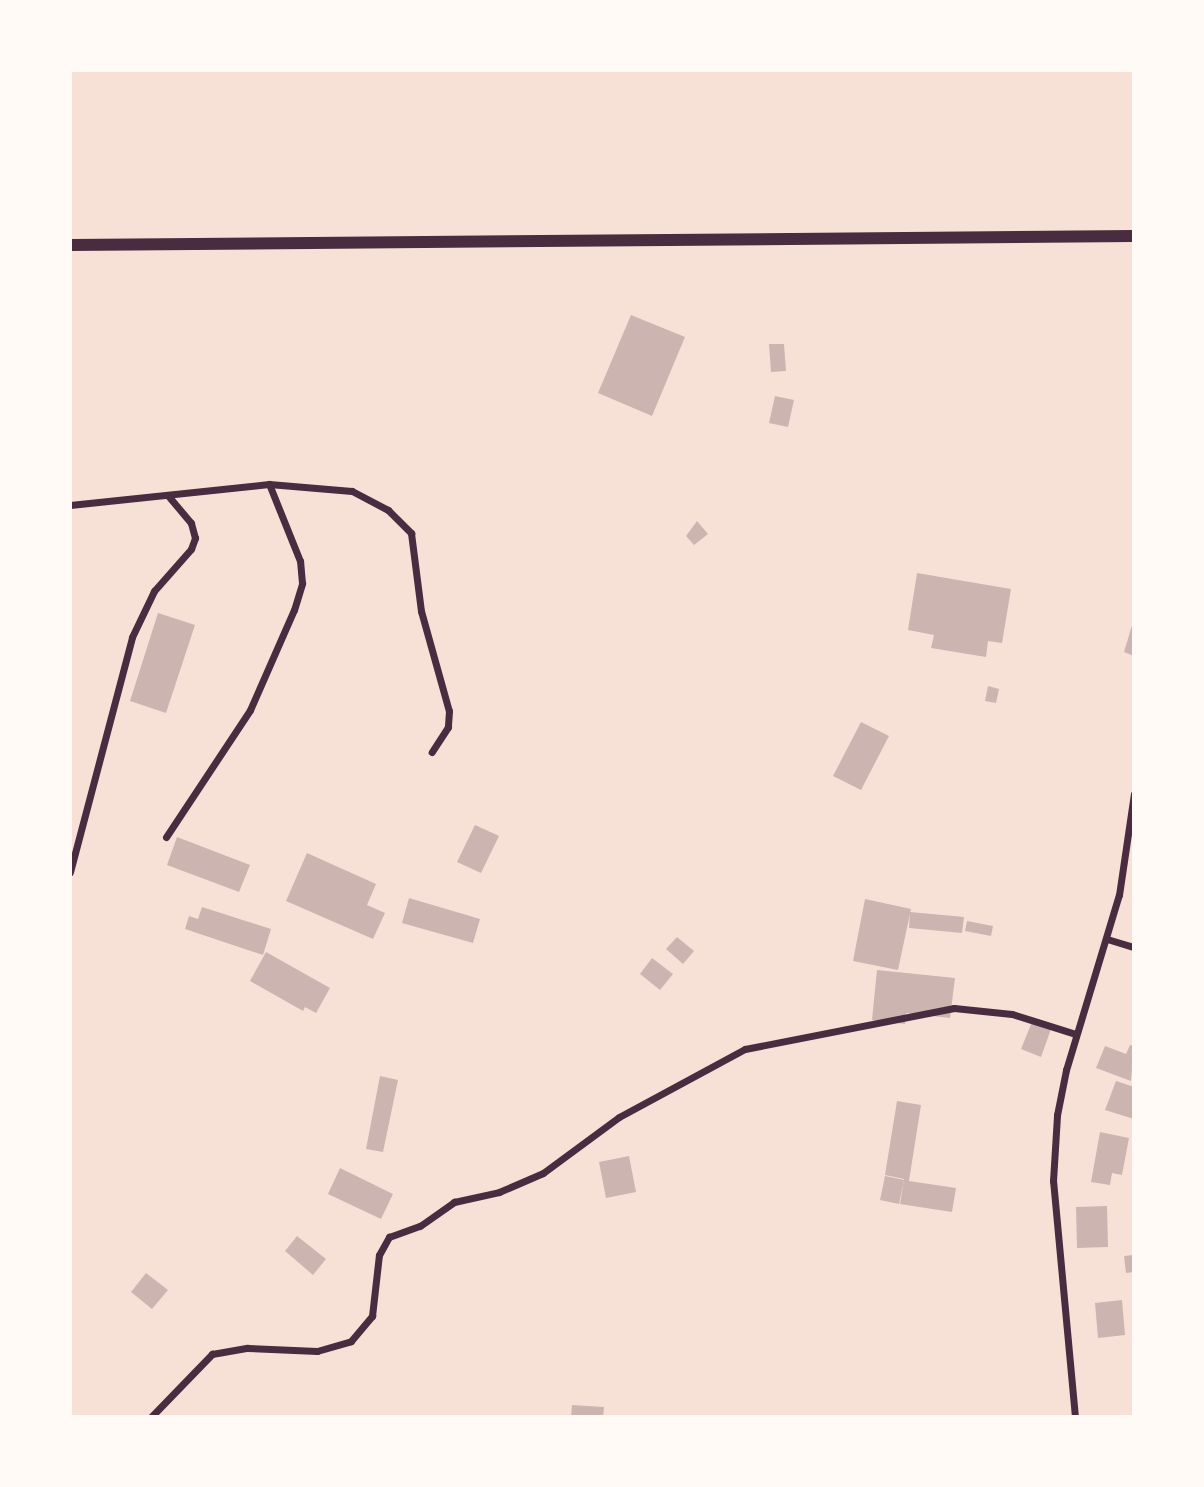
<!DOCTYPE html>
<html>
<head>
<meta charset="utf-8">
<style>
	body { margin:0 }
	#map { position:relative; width:1204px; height:1487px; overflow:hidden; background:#f7e1d7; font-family:Jost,sans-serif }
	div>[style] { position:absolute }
	.building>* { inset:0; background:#ccb4b1 }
	.minor>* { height:7px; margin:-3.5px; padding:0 3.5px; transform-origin:3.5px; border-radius:3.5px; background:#4a2c40 }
	.secondary>* { height:12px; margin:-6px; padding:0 6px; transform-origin:6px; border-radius:6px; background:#4a2c40 }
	span { translate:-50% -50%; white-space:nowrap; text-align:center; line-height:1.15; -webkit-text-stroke:5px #fffaf5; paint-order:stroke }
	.frame { position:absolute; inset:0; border:72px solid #fffaf5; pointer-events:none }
</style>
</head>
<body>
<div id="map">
	<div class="building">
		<i style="clip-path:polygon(631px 315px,685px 337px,652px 416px,598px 393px)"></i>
		<i style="clip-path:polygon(769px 344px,784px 344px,786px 371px,771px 372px)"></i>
		<i style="clip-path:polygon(775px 396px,794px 400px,788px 427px,769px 423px)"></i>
		<i style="clip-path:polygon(697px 521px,708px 534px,694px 545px,686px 536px)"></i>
		<i style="clip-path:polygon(917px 573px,1011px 589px,1002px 643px,988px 641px,986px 657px,931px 648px,934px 635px,908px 630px)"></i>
		<i style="clip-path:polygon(158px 613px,195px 625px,166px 713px,130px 701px)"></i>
		<i style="clip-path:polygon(1133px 622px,1134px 622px,1134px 656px,1124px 652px)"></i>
		<i style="clip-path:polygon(988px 686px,999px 689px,996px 703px,985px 701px)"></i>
		<i style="clip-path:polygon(861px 722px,889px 736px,861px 790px,833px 776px)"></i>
		<i style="clip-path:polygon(475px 825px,499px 836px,481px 873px,457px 862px)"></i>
		<i style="clip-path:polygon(177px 837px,250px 865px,239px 892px,167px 865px)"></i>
		<i style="clip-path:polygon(307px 853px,376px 884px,367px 905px,385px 913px,373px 939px,286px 901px)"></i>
		<i style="clip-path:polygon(409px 898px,480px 919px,473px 943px,402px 923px)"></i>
		<i style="clip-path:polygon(865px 899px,911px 909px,898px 970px,853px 961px)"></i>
		<i style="clip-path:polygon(202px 907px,271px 929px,263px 955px,185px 929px,189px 916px,198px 919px)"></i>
		<i style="clip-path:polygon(910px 912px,964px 917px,962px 933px,909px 928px)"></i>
		<i style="clip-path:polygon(967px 921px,993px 926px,991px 936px,965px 931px)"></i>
		<i style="clip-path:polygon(677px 937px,694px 951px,683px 964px,666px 949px)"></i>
		<i style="clip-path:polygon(266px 952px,330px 988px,316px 1013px,305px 1007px,303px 1011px,250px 981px)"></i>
		<i style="clip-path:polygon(652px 958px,673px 974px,660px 990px,640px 974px)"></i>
		<i style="clip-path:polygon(877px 970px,955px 978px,950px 1018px,906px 1013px,905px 1024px,872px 1020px)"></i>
		<i style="clip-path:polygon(1032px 1022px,1051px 1029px,1041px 1057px,1021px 1049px)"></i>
		<i style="clip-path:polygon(1130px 1045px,1134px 1046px,1131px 1081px,1096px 1068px,1105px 1046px,1126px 1054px)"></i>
		<i style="clip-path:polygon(380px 1076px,398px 1080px,383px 1152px,366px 1149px)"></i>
		<i style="clip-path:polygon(1116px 1081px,1134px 1087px,1134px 1119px,1105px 1110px)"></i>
		<i style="clip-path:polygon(897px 1101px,921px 1105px,909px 1181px,956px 1188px,952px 1212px,900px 1204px,904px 1179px,885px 1175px)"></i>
		<i style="clip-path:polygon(1100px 1132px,1129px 1138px,1122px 1175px,1112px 1173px,1110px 1185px,1091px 1182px)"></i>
		<i style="clip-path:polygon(629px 1156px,636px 1192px,606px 1198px,599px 1162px)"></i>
		<i style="clip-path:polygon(340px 1168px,393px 1194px,381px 1219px,328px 1194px)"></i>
		<i style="clip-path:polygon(885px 1176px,904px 1180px,899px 1204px,880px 1200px)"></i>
		<i style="clip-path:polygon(1107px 1206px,1108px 1247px,1077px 1248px,1076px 1207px)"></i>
		<i style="clip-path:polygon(297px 1236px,326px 1259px,313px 1275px,285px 1251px)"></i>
		<i style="clip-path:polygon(1134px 1255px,1134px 1272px,1126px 1273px,1124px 1256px)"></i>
		<i style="clip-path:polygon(146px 1273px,168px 1290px,152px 1309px,131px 1292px)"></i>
		<i style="clip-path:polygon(1122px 1300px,1125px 1335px,1098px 1338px,1095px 1303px)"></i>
		<i style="clip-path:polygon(572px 1405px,604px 1407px,603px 1417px,571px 1417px)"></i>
	</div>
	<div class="minor">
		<i style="left:70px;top:505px;width:200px;rotate:-6deg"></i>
		<i style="left:269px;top:484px;width:83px;rotate:4.8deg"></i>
		<i style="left:352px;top:491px;width:41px;rotate:27.8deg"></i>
		<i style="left:388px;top:510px;width:33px;rotate:45deg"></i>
		<i style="left:411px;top:533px;width:79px;rotate:82.7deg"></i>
		<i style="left:421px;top:611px;width:104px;rotate:74.4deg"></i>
		<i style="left:449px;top:711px;width:16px;rotate:94deg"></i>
		<i style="left:448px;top:727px;width:30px;rotate:123deg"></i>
		<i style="left:166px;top:837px;width:152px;rotate:-56.5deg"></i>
		<i style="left:250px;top:710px;width:109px;rotate:-66.3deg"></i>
		<i style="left:294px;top:610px;width:28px;rotate:-73deg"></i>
		<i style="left:302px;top:583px;width:22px;rotate:-95deg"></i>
		<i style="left:300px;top:561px;width:83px;rotate:-111.9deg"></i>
		<i style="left:70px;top:872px;width:243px;rotate:-75.2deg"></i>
		<i style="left:132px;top:637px;width:51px;rotate:-64.4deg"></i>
		<i style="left:154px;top:591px;width:56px;rotate:-48.6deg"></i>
		<i style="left:191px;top:549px;width:12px;rotate:-70deg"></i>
		<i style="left:195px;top:538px;width:16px;rotate:-105deg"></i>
		<i style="left:191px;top:523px;width:35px;rotate:-130deg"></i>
		<i style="left:1107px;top:939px;width:28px;rotate:17deg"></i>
		<i style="left:151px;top:1417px;width:88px;rotate:-45.9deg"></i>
		<i style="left:212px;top:1354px;width:36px;rotate:-10deg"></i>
		<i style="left:247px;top:1348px;width:70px;rotate:2.5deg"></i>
		<i style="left:317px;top:1351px;width:35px;rotate:-16deg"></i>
		<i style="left:351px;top:1341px;width:33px;rotate:-50deg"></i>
		<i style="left:372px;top:1316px;width:61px;rotate:-83.5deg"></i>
		<i style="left:379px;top:1255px;width:21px;rotate:-61deg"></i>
		<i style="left:389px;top:1237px;width:33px;rotate:-20deg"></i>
		<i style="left:420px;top:1226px;width:42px;rotate:-35.2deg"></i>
		<i style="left:454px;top:1202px;width:46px;rotate:-12.5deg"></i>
		<i style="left:499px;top:1192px;width:48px;rotate:-23.4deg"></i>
		<i style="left:543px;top:1173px;width:94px;rotate:-36.4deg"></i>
		<i style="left:619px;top:1117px;width:143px;rotate:-28.4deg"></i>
		<i style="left:745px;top:1049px;width:213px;rotate:-11.1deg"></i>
		<i style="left:954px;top:1008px;width:58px;rotate:5.9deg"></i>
		<i style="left:1012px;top:1014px;width:67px;rotate:17.4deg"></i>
		<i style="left:1075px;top:1417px;width:237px;rotate:-95.3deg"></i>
		<i style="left:1053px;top:1181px;width:66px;rotate:-86.5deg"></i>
		<i style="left:1057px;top:1115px;width:46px;rotate:-78.7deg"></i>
		<i style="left:1066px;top:1070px;width:183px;rotate:-73.2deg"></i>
		<i style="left:1119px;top:895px;width:102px;rotate:-81.6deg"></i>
	</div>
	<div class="secondary">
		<i style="left:70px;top:245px;width:1064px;rotate:-0.48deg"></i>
	</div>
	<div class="frame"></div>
</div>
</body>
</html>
